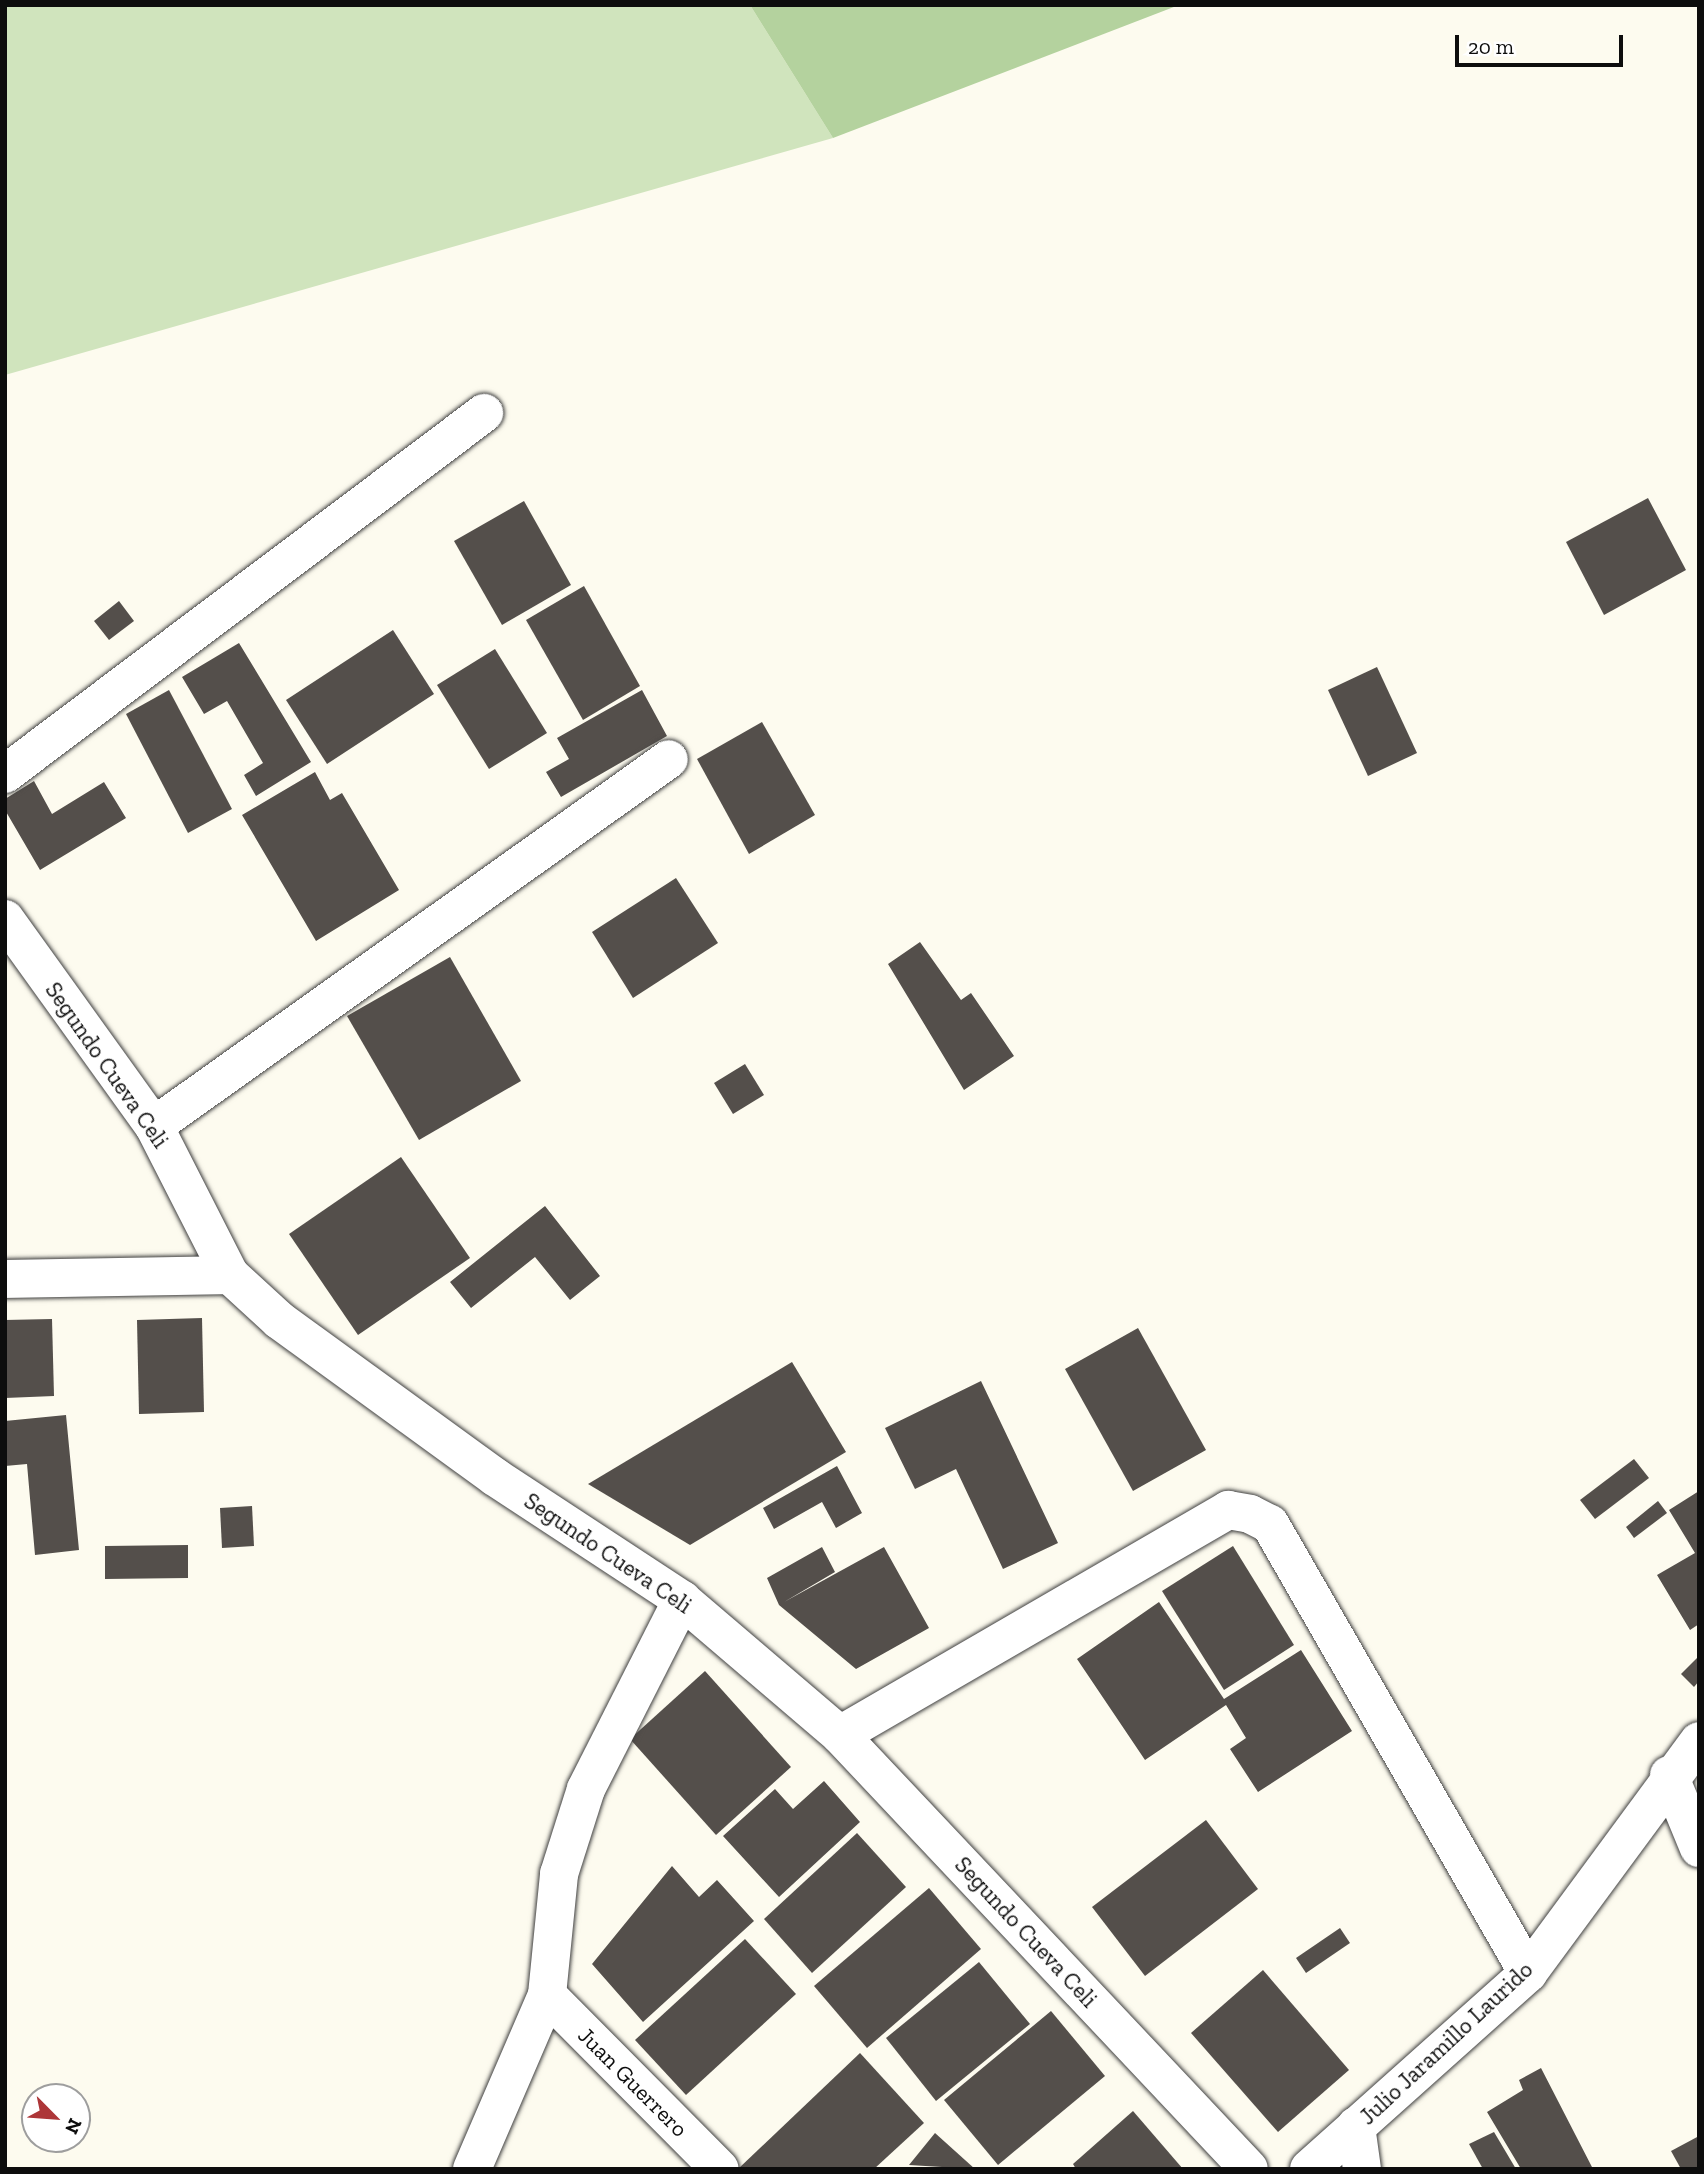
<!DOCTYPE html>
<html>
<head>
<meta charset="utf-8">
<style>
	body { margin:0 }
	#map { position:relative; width:1704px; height:2174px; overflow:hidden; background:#fdfbef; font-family:"Zilla Slab",serif }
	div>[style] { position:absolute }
	.green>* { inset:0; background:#d0e4bd }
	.forest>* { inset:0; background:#b4d29e }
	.building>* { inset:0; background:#544f4b }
	.roads { filter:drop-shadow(0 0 2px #404040) drop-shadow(0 0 2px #404040) }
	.minor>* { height:38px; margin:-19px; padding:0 19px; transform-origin:19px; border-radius:19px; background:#fff }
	span { translate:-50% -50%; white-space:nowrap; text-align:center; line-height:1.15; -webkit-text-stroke:7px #fff; paint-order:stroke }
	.street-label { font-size:23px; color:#0d0d0d }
	.frame { position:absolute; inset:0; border:7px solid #0d0d0d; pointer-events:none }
	.north { position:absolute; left:21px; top:2083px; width:70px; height:70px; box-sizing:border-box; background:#fff; border:2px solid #9e9e9e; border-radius:50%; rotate:115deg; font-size:19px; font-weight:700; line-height:28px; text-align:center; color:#0d0d0d }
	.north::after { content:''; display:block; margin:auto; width:24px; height:32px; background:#ad3638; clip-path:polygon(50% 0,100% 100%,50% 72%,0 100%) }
	.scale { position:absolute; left:1455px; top:35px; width:168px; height:32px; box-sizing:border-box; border:4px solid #0d0d0d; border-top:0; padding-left:9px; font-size:21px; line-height:24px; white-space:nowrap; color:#0d0d0d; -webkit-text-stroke:5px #fff; paint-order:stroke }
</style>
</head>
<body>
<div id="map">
	<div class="green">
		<i style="clip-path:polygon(5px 5px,750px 5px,833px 138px,5px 375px)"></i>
	</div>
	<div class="forest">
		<i style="clip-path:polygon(750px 5px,1179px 5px,833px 138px)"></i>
	</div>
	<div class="building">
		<i style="clip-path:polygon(1648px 498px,1686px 570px,1604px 615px,1566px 542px)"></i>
		<i style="clip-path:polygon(524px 501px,571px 585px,502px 625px,454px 541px)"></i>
		<i style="clip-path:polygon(584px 586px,640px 686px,583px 720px,526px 620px)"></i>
		<i style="clip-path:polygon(119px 601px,134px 621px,109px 640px,94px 621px)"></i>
		<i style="clip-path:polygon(393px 630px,434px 694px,327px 764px,286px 700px)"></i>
		<i style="clip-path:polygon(239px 643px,311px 762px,256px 796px,244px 775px,263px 763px,227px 701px,204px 714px,182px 677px)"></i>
		<i style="clip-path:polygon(495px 649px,547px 733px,489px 769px,437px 685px)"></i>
		<i style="clip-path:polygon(1377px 667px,1417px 753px,1368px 776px,1328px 690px)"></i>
		<i style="clip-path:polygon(169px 690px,232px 809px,188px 833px,126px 714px)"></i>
		<i style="clip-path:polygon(642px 690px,667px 736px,561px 797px,546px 772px,569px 759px,557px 738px)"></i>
		<i style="clip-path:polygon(762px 722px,815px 815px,749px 854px,697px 759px)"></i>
		<i style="clip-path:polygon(315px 772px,330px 800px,342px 793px,399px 890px,316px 941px,242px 815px)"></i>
		<i style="clip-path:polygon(34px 781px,52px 814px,104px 782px,126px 818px,40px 870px,5px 810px,5px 799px)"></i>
		<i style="clip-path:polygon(676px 878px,718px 943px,633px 998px,592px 932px)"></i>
		<i style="clip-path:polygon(920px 942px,961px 1000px,971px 993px,1014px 1056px,964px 1090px,888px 964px)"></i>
		<i style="clip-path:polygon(450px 957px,521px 1081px,419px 1140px,347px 1016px)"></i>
		<i style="clip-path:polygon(745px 1064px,764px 1095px,733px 1114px,714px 1083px)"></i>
		<i style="clip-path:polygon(401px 1157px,470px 1258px,358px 1335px,289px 1234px)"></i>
		<i style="clip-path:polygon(545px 1206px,600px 1276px,570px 1300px,535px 1257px,471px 1308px,450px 1282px)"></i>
		<i style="clip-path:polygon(202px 1318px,204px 1412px,139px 1414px,137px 1320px)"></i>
		<i style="clip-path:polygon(52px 1319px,54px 1396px,5px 1398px,5px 1320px)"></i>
		<i style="clip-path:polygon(1138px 1328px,1206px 1450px,1133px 1491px,1065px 1369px)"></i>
		<i style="clip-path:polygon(792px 1362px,846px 1452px,690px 1545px,588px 1484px)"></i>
		<i style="clip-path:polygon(981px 1381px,1058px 1543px,1003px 1569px,956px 1469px,915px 1489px,885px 1428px)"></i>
		<i style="clip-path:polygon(66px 1415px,79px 1550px,35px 1555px,27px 1464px,5px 1466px,5px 1421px)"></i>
		<i style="clip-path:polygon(1634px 1459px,1649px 1478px,1595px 1519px,1580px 1500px)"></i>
		<i style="clip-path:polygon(837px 1466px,862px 1513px,836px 1528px,822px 1502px,774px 1529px,763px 1508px)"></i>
		<i style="clip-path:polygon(1699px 1491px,1699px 1624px,1690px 1630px,1657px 1575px,1695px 1553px,1669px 1510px)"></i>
		<i style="clip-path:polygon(1658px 1501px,1667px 1513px,1634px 1538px,1626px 1527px)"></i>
		<i style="clip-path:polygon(252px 1506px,254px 1546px,222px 1548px,220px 1508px)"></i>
		<i style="clip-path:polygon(188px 1545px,188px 1578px,105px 1579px,105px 1546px)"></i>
		<i style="clip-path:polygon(1233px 1546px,1294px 1645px,1224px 1690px,1162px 1591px)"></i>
		<i style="clip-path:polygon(822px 1547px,835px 1572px,784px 1602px,884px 1547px,929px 1628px,856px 1669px,779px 1605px,767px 1578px)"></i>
		<i style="clip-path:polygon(1159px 1602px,1224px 1699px,1301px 1650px,1352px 1731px,1258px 1792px,1230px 1749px,1246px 1738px,1226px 1705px,1145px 1760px,1077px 1659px)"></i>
		<i style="clip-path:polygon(1699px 1656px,1699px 1681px,1694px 1687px,1681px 1674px)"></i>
		<i style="clip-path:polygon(705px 1671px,791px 1767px,716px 1835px,630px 1739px)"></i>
		<i style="clip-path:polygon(824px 1781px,860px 1822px,779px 1897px,723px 1836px,775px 1789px,793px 1809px)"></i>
		<i style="clip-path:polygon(1206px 1820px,1258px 1889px,1145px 1976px,1092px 1907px)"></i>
		<i style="clip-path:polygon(857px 1833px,906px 1887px,812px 1973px,764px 1919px)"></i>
		<i style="clip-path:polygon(672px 1866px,699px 1897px,717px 1880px,754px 1921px,643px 2022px,592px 1964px)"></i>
		<i style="clip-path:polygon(929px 1888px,981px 1949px,867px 2048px,814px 1986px)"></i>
		<i style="clip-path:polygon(1340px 1928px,1350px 1943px,1306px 1973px,1296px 1958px)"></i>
		<i style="clip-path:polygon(745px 1939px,796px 1994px,686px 2095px,635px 2040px)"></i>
		<i style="clip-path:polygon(979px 1962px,1030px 2024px,936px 2101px,886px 2038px)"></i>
		<i style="clip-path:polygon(1263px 1970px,1349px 2070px,1278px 2132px,1191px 2033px)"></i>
		<i style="clip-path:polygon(1051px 2011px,1105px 2076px,998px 2165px,944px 2100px)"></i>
		<i style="clip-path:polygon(860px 2053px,924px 2123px,874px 2169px,738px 2169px)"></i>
		<i style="clip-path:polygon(1541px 2068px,1593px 2169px,1521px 2169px,1487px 2112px,1523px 2090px,1519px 2080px)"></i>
		<i style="clip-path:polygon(1133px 2111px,1183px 2169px,1076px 2169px,1073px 2164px)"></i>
		<i style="clip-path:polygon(1494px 2132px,1516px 2169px,1483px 2169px,1469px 2144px)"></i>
		<i style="clip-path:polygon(935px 2133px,975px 2169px,909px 2165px)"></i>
		<i style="clip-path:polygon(1699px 2136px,1699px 2169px,1681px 2169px,1671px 2151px)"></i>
	</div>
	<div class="roads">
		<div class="minor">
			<i style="left:5px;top:774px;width:600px;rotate:-37deg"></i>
			<i style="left:5px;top:919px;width:255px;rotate:54.3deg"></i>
			<i style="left:154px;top:1126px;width:167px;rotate:63deg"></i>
			<i style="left:230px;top:1275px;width:67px;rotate:42.6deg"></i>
			<i style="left:279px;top:1320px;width:267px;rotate:36deg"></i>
			<i style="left:495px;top:1477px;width:224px;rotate:33.3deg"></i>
			<i style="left:682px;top:1600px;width:208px;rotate:40.5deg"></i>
			<i style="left:840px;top:1735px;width:596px;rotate:46.7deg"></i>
			<i style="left:154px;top:1126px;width:632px;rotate:-35.47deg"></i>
			<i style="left:5px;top:1279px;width:225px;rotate:-1deg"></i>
			<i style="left:840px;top:1735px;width:449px;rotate:-30.1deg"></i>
			<i style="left:1228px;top:1510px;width:22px;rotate:10deg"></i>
			<i style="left:1250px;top:1514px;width:22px;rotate:27deg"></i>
			<i style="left:1270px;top:1524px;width:518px;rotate:60.12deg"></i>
			<i style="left:1669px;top:1775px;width:79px;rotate:67.7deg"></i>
			<i style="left:547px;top:1995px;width:245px;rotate:45.2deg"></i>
			<i style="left:1356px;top:2126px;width:43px;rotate:82.1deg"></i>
			<i style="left:472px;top:2169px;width:189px;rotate:-66.7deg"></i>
			<i style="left:547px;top:1995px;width:122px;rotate:-84.3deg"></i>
			<i style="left:559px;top:1874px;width:89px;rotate:-72.4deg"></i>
			<i style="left:586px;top:1789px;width:212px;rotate:-63.1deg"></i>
			<i style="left:1309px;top:2169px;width:294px;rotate:-41.8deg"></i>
			<i style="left:1528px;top:1973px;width:288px;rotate:-53.6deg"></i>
		</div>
	</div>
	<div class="street-label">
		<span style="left:107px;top:1065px;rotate:55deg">Segundo Cueva Celi</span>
		<span style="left:608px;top:1553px;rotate:34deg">Segundo Cueva Celi</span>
		<span style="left:1026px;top:1932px;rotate:47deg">Segundo Cueva Celi</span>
		<span style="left:1446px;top:2043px;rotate:-43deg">Julio Jaramillo Laurido</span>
		<span style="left:633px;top:2082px;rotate:45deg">Juan Guerrero</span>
	</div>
	<div class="frame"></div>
	<div class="north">N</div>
	<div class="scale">20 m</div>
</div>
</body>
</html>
